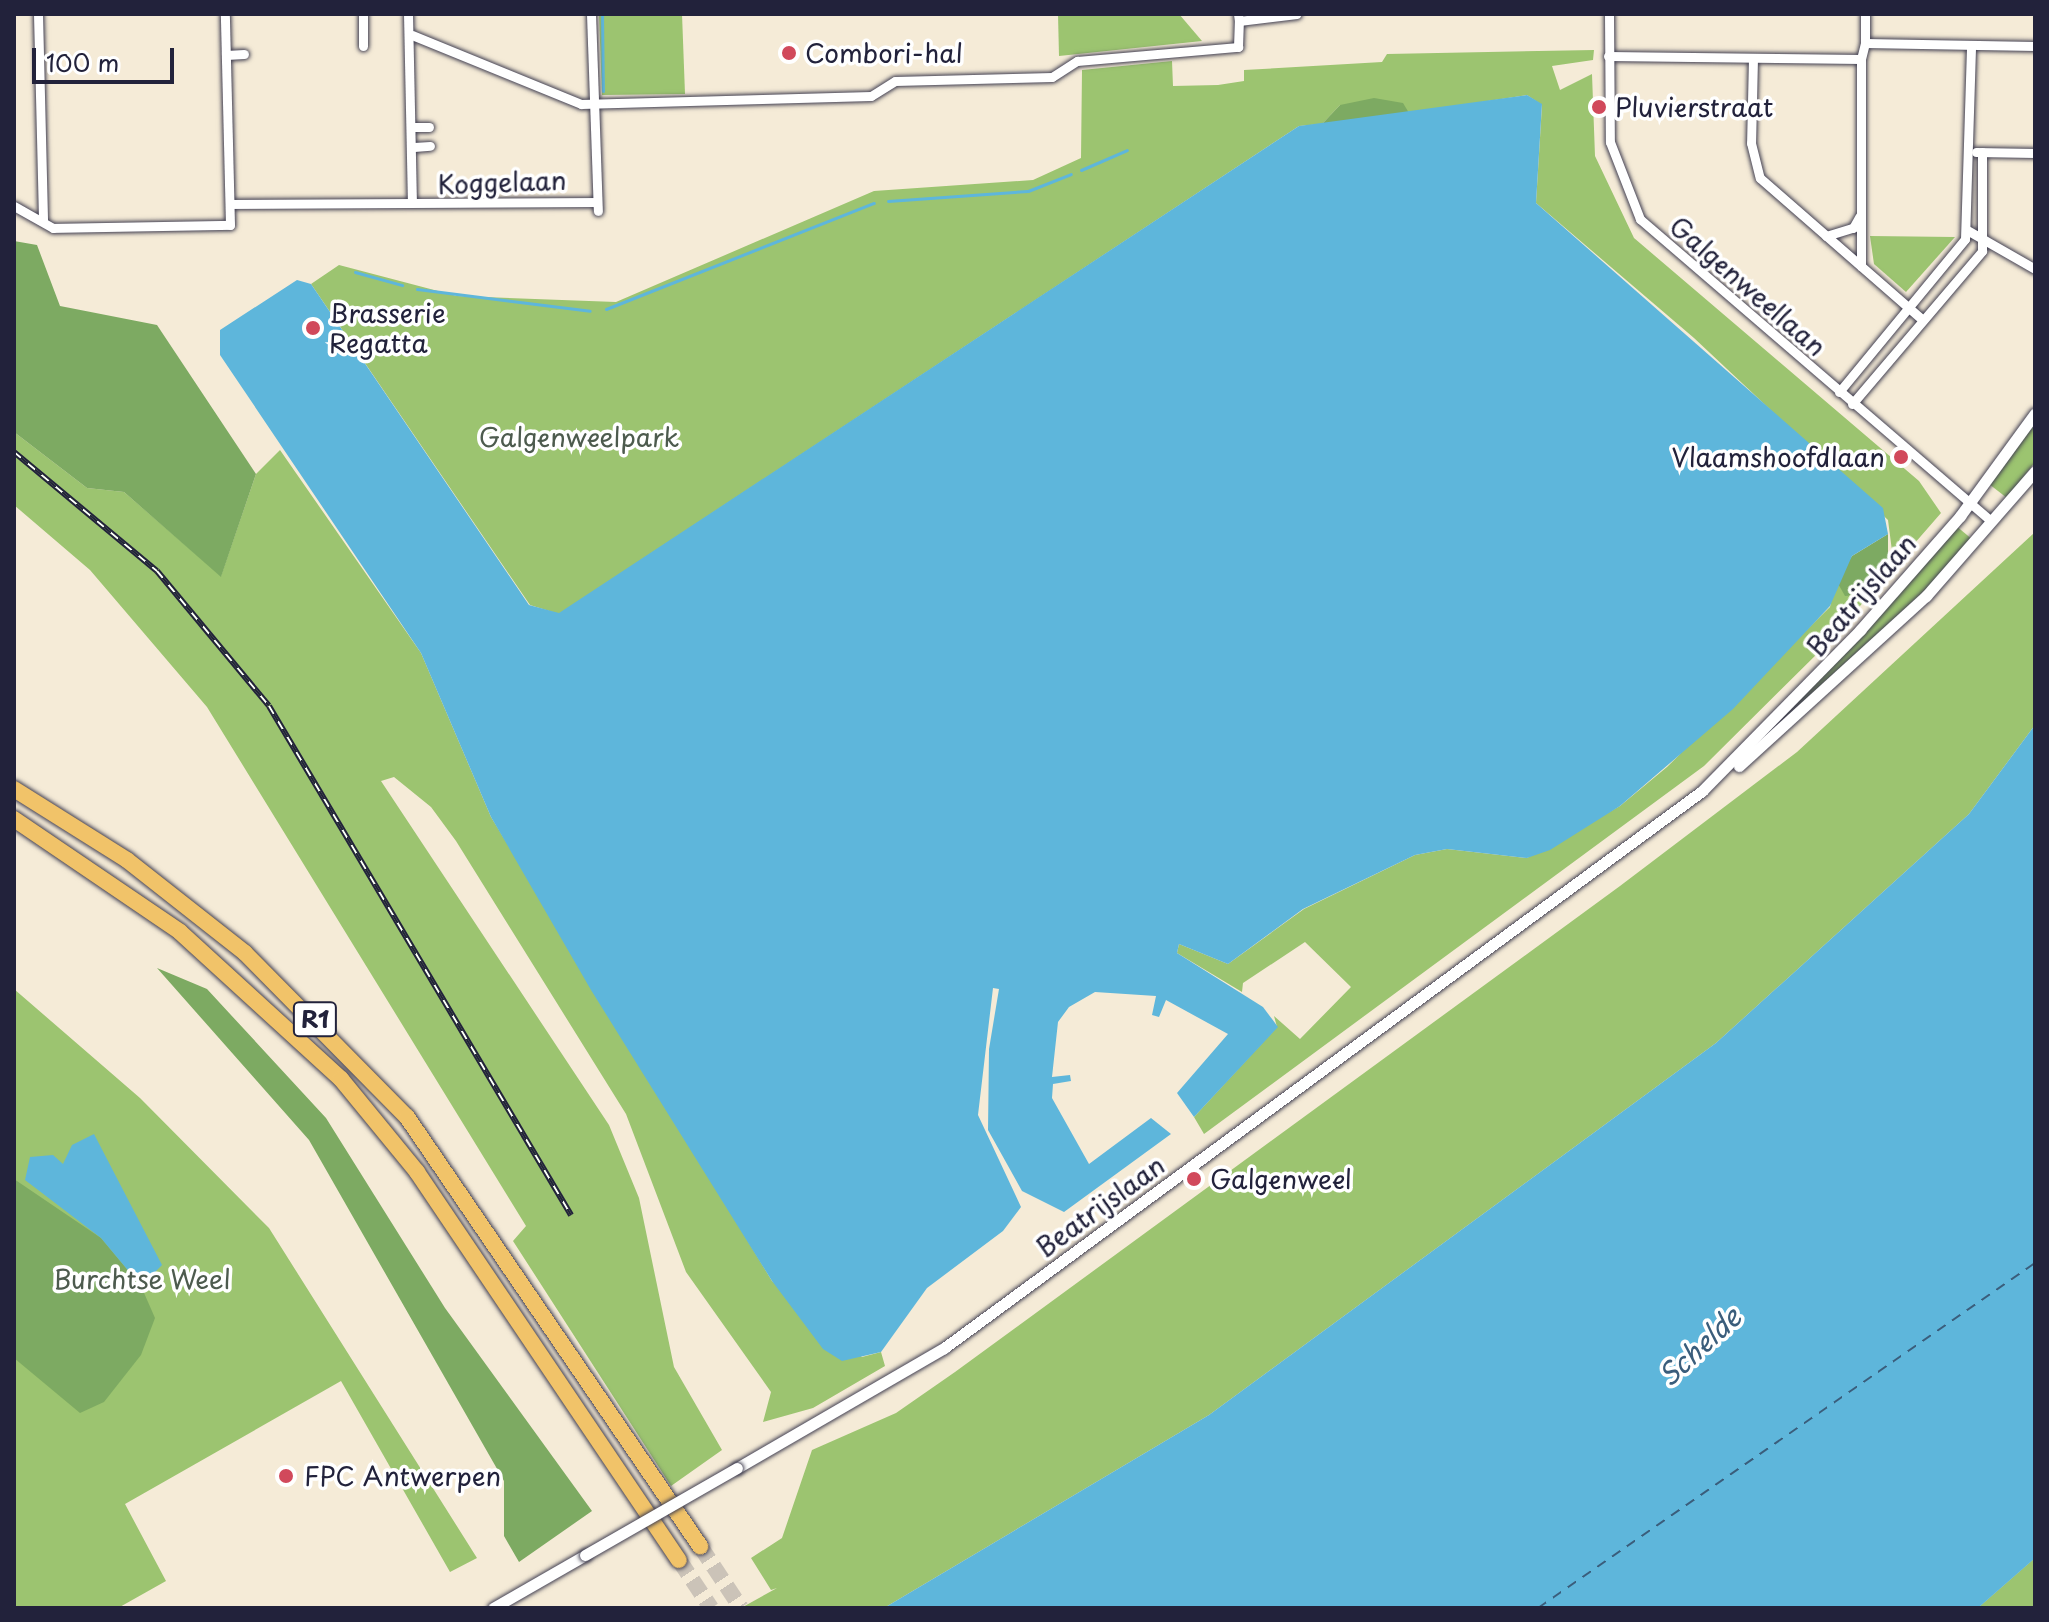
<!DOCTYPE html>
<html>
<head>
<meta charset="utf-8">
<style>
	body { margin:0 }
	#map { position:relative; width:2049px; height:1622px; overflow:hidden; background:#f5ebd7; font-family:"Playpen Sans",sans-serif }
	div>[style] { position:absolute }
	.green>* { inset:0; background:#9cc470 }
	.forest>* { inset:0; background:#7daa62 }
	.water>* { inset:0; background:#5eb6db }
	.stream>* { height:3px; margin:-1.5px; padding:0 1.5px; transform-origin:1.5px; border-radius:1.5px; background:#5eb6db }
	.ferry>* { height:2px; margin-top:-1px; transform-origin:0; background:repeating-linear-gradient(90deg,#3a5d7b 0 10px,transparent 0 18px) }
	.motorway-tunnel>* { height:16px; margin-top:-8px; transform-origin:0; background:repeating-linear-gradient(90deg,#cbc3b8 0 16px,transparent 0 24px) }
	.roads { filter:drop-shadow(0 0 2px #424052) drop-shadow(0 0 2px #424052) }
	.minor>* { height:9px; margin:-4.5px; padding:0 4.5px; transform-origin:4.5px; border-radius:4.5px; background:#fff }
	.tertiary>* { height:11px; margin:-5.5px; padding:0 5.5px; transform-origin:5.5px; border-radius:5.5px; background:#fff }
	.motorway>* { height:16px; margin:-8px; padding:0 8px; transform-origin:8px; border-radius:8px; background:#f1c369 }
	.rail>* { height:6px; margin-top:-3px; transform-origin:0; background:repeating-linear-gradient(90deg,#fff 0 9px,#22223b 0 18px); box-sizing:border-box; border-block:2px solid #22223b }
	.bridges { filter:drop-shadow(0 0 2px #424052) drop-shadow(0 0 2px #424052) }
	.tertiary-bridge>* { height:11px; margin:-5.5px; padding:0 5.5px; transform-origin:5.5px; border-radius:5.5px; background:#fff }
	.dots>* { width:22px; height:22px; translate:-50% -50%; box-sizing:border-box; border:4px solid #fff; border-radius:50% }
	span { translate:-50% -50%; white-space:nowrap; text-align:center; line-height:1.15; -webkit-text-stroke:7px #fff; paint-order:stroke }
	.shield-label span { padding:2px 6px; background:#fff; border:2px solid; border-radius:6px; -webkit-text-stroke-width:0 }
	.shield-label { font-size:24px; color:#22223b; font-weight:700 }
	.poi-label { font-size:26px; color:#22223b }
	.left { translate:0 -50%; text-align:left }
	.right { translate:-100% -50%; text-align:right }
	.street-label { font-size:26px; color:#22223b }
	.park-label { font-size:26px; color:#4d5b4e }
	.water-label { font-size:28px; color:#3a5d7b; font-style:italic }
	.frame { position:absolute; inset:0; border:16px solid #22223b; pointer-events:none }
	.scale { position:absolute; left:32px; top:48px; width:142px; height:36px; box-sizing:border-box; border:4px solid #22223b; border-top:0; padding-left:10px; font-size:24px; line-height:28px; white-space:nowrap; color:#22223b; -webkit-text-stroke:6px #fff; paint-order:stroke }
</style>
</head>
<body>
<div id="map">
	<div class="green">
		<i style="clip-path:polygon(599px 14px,682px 14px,685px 94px,602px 95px)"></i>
		<i style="clip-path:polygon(1058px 14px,1179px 14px,1202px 41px,1059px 56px)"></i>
		<i style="clip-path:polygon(1594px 50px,1593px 60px,1552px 66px,1560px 90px,1592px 74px,1595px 156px,1634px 238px,1919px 481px,1941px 513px,1826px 645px,1704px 766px,1204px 1134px,1194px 1117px,1277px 1027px,1274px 1016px,1300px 1039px,1351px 987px,1305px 942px,1243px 983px,1242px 992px,1177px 953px,1179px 944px,1228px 964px,1304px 909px,1415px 855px,1447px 849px,1527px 858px,1620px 806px,1667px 767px,1830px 607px,1836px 580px,1851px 598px,1857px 595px,1892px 551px,1888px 520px,1694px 338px,1536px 203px,1542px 105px,1527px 95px,1409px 113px,1340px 105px,1322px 124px,1299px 126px,559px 614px,530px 605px,311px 284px,339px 265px,457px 296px,616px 302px,874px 191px,1033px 180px,1081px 158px,1082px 70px,1172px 61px,1173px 86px,1218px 85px,1244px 81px,1244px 70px,1382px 62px,1387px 54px)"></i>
		<i style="clip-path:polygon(1870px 236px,1955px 237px,1906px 292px,1874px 264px)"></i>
		<i style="clip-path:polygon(2035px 422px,2035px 462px,2007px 498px,1989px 484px)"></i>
		<i style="clip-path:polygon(14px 432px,87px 488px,124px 492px,221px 576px,256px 474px,280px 450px,421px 653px,491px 817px,772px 1281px,862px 1357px,881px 1352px,885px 1366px,813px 1408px,763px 1422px,771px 1392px,686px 1272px,626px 1114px,456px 841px,431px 807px,394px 777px,381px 781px,609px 1125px,639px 1198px,674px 1367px,722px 1450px,671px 1486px,513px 1241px,526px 1226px,207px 707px,90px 570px,14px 505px)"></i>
		<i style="clip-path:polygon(1955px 525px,1973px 540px,1947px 570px,1764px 737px)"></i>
		<i style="clip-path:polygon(2035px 532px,2035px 725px,1969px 814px,1716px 1043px,1209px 1415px,884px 1608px,741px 1608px,777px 1588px,771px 1590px,751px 1558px,782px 1538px,812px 1450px,896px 1413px,955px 1372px,1620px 886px,1797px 752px)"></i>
		<i style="clip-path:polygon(14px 989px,140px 1098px,269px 1228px,477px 1558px,450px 1572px,341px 1381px,125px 1504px,166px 1581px,118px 1608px,14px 1608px)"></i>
		<i style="clip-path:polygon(2035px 1558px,2035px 1608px,1978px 1608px,1980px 1606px)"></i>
	</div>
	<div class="forest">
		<i style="clip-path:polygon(1374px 98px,1403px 103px,1409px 113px,1322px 124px,1340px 105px)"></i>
		<i style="clip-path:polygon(14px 241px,37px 245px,60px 306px,157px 325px,256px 474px,221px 577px,124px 492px,87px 488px,14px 432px)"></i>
		<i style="clip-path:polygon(1888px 534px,1888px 561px,1857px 595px,1845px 596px,1836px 580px,1852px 556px)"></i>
		<i style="clip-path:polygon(157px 968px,207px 989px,326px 1118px,445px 1308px,592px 1511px,519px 1562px,504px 1536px,504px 1481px,309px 1140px)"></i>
		<i style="clip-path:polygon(14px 1179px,101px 1238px,141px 1286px,155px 1318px,141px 1355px,104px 1402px,80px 1413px,14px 1358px)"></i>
	</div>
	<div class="water">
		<i style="clip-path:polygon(1527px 95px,1542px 104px,1536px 203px,1883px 508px,1888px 534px,1852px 556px,1830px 606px,1733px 709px,1620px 806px,1550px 850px,1527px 858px,1447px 849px,1415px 855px,1303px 909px,1228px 964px,1179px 944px,1177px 953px,1263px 1007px,1278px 1027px,1194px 1117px,1177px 1093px,1228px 1034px,1166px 1000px,1159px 1017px,1152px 1015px,1156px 996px,1095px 992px,1069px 1007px,1058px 1022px,1052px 1077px,1070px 1075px,1071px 1081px,1053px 1084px,1052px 1098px,1089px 1164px,1151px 1118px,1171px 1134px,1064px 1212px,1022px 1191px,988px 1130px,989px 1049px,999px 989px,993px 988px,978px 1115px,1021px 1207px,1003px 1231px,927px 1288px,881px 1352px,842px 1361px,823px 1349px,772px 1281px,591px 990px,491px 817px,421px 653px,220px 355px,220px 330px,297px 280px,311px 284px,529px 605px,559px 613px,1299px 126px)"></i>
		<i style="clip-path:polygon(2035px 725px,2035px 1558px,1978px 1608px,884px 1608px,1209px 1415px,1716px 1043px,1969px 814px)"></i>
		<i style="clip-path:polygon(94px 1134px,162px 1265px,141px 1286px,101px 1238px,25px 1180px,30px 1157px,53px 1155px,63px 1164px,72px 1145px)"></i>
	</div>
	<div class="stream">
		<i style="left:602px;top:14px;width:77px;rotate:89.3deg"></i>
		<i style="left:1081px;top:170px;width:50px;rotate:-23.5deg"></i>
		<i style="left:888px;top:201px;width:140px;rotate:-4.1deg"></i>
		<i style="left:1028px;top:191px;width:46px;rotate:-21.6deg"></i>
		<i style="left:355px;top:272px;width:49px;rotate:15.5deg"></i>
		<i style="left:417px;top:289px;width:174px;rotate:7.2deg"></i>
		<i style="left:606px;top:309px;width:288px;rotate:-21.6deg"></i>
	</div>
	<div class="ferry">
		<i style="left:1538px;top:1608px;width:605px;rotate:-34.77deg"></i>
	</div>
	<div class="motorway-tunnel">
		<i style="left:700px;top:1546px;width:74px;rotate:56.5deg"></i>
		<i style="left:679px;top:1560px;width:58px;rotate:56.3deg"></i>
	</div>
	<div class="roads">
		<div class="minor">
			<i style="left:38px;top:14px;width:206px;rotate:88.6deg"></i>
			<i style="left:363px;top:14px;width:32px;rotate:90deg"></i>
			<i style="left:408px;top:14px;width:188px;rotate:88.8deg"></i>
			<i style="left:591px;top:14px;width:197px;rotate:88deg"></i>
			<i style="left:1238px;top:14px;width:7px;rotate:82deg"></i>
			<i style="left:1239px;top:21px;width:58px;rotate:-6.9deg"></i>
			<i style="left:1609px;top:14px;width:128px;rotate:89.6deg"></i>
			<i style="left:1610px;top:142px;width:83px;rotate:68.7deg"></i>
			<i style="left:1640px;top:219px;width:463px;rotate:40.7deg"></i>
			<i style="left:412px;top:35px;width:183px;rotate:22.2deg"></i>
			<i style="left:581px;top:104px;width:290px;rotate:-1.6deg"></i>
			<i style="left:871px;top:96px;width:28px;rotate:-32deg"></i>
			<i style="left:895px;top:81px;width:157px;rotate:-1.5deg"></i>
			<i style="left:1052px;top:77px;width:30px;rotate:-33deg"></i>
			<i style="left:1077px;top:61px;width:162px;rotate:-5deg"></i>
			<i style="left:1238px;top:47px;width:26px;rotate:-88deg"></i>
			<i style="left:1865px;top:43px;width:29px;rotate:-90deg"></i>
			<i style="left:226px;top:55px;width:18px;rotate:-3deg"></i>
			<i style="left:1608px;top:56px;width:253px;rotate:0.7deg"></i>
			<i style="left:1861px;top:59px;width:16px;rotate:-76deg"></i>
			<i style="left:1865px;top:43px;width:170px;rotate:1deg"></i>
			<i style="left:1753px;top:58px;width:85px;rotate:91.3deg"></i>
			<i style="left:1751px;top:143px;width:36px;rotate:76deg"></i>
			<i style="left:1760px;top:178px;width:216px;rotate:41.1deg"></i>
			<i style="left:413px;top:127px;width:16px"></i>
			<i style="left:414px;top:147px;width:16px;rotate:-4deg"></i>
			<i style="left:1976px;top:152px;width:59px;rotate:1deg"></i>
			<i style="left:230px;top:204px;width:365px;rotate:-0.3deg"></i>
			<i style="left:14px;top:206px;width:45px;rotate:29.4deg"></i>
			<i style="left:53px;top:228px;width:177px;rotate:-1deg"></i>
			<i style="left:230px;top:225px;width:211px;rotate:-91.4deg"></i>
			<i style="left:1967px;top:230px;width:78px;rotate:29.8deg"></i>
			<i style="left:1826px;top:236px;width:28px;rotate:-17deg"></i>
			<i style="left:1853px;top:228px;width:13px;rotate:-61deg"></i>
			<i style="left:1861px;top:266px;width:207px;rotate:-90deg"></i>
			<i style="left:1839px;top:392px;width:198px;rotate:-50.5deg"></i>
			<i style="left:1965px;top:239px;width:194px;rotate:-88.2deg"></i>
			<i style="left:1852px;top:404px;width:201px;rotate:-49.6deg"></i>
			<i style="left:1982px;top:251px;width:99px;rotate:-90deg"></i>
		</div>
		<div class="tertiary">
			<i style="left:1739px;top:766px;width:253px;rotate:-42.3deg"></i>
			<i style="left:1926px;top:596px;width:166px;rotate:-48.9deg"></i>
			<i style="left:737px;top:1468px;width:239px;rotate:-30.1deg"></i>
			<i style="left:944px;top:1348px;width:941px;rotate:-36.31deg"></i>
			<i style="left:1702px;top:791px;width:226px;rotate:-45.5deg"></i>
			<i style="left:1860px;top:630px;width:152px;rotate:-48.7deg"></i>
			<i style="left:1960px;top:516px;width:127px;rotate:-53.9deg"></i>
			<i style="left:493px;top:1608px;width:106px;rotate:-29.9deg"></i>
		</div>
		<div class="motorway">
			<i style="left:14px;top:789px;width:133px;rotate:32.1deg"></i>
			<i style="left:127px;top:860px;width:150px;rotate:38.2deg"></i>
			<i style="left:245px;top:953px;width:231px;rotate:45.4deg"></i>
			<i style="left:407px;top:1117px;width:520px;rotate:55.67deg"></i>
			<i style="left:14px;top:819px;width:201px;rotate:34.2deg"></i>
			<i style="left:180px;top:932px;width:218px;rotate:42.4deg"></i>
			<i style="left:341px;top:1079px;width:120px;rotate:50.7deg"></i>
			<i style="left:417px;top:1172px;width:468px;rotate:56deg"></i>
		</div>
	</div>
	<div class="rail">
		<i style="left:14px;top:452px;width:186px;rotate:39.8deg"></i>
		<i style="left:157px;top:571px;width:175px;rotate:50.3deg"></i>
		<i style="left:269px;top:706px;width:592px;rotate:59.32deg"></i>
	</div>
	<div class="bridges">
		<div class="tertiary-bridge">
			<i style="left:585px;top:1555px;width:175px;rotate:-29.8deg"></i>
		</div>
	</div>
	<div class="dots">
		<i style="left:789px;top:53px;background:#d1495b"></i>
		<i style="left:1599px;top:107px;background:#d1495b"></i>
		<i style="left:313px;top:328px;background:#d1495b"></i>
		<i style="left:1901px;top:457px;background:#d1495b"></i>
		<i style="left:1194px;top:1179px;background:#d1495b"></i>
		<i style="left:286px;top:1476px;background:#d1495b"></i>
	</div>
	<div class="shield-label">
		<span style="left:315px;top:1019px">R1</span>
	</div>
	<div class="poi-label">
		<span class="left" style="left:805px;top:53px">Combori-hal</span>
		<span class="left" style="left:1615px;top:107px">Pluvierstraat</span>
		<span class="left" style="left:329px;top:328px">Brasserie<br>Regatta</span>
		<span class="right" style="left:1885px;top:457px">Vlaamshoofdlaan</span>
		<span class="left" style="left:1210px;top:1179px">Galgenweel</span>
		<span class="left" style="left:304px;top:1476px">FPC Antwerpen</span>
	</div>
	<div class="street-label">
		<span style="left:502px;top:182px;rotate:-2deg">Koggelaan</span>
		<span style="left:1748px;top:286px;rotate:41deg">Galgenweellaan</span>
		<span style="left:1861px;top:595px;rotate:-49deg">Beatrijslaan</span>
		<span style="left:1100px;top:1206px;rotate:-36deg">Beatrijslaan</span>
	</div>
	<div class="park-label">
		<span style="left:579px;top:437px">Galgenweelpark</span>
		<span style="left:142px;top:1279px">Burchtse Weel</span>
	</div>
	<div class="water-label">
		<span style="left:1699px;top:1346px;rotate:-43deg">Schelde</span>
	</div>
	<div class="frame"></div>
	<div class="scale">100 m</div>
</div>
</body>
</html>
